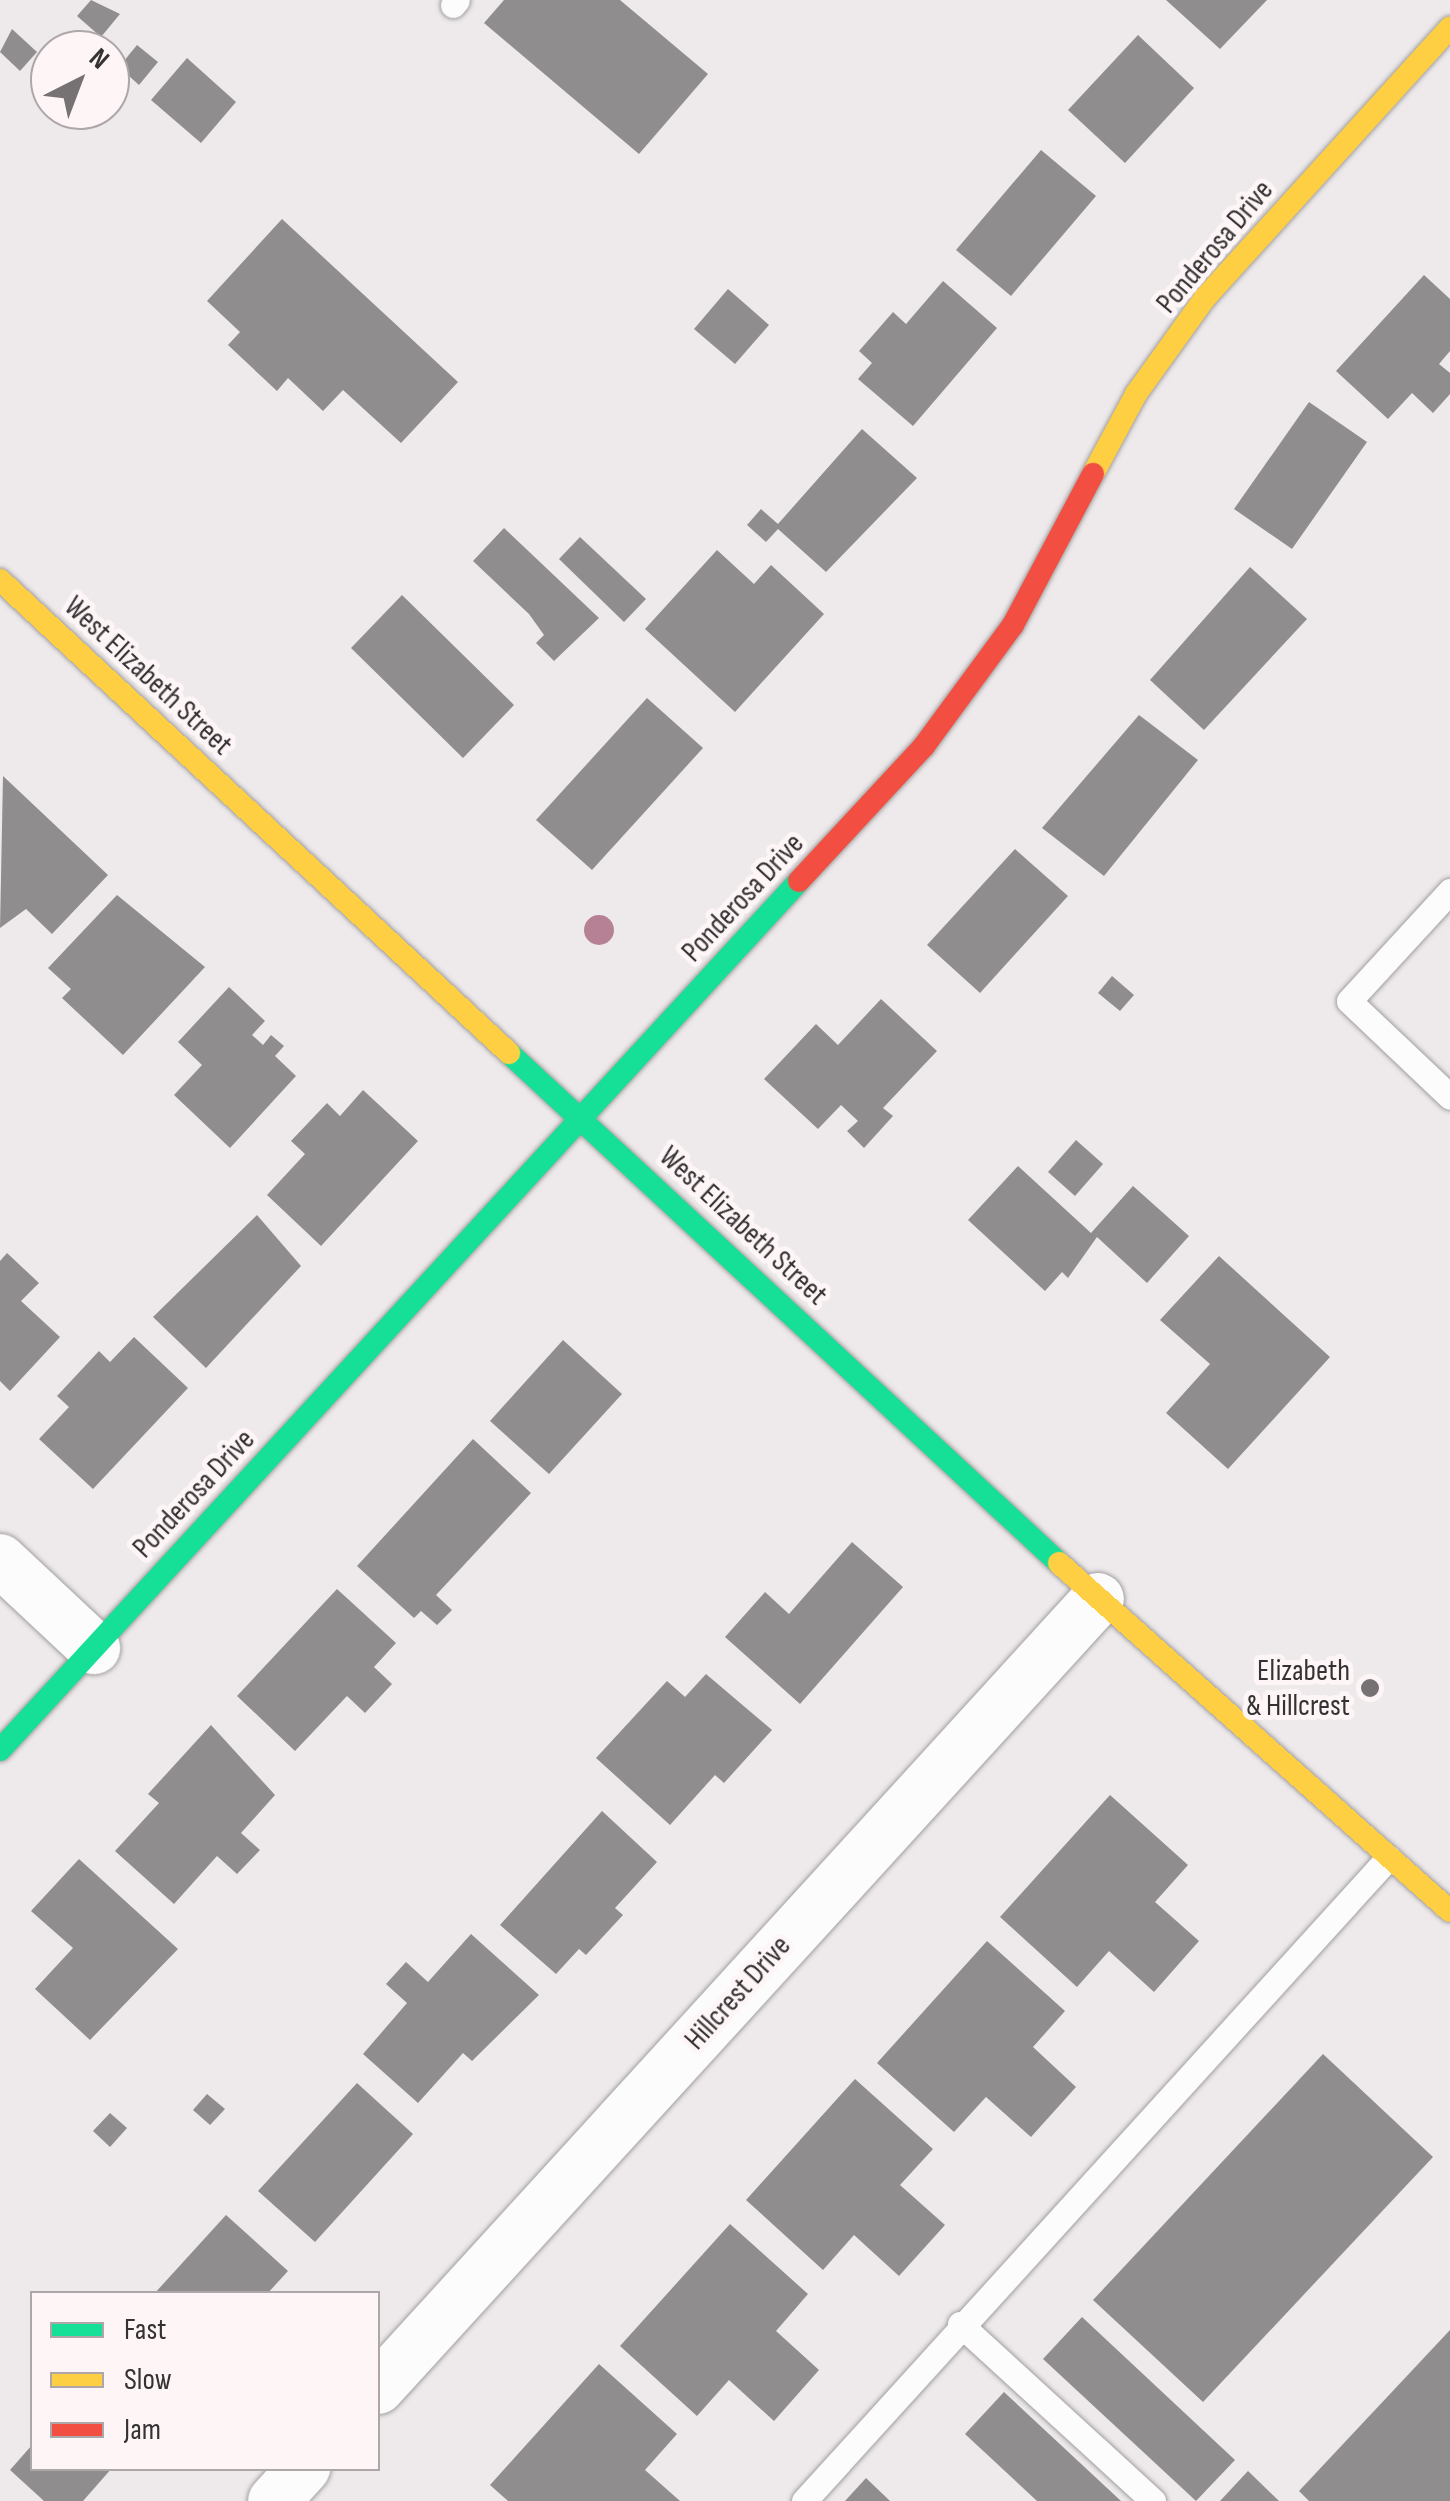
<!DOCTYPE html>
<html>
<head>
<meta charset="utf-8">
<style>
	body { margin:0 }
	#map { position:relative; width:1450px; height:2501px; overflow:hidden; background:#eeeaeb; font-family:"Sofia Sans Condensed",sans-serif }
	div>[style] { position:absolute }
	.building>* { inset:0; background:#908d8e }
	.roads { filter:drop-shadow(0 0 2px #a29f9f) drop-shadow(0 0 2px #a29f9f) }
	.lane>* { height:25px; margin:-12.5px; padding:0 12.5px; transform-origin:12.5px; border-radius:12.5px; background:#fcfcfc }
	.street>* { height:52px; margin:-26px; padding:0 26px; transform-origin:26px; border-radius:26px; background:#fcfcfc }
	.fast>* { height:22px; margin:-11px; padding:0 11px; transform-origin:11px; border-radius:11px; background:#16e098 }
	.slow>* { height:22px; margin:-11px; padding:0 11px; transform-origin:11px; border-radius:11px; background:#ffcf43 }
	.jam>* { height:22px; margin:-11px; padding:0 11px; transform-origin:11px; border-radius:11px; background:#f24e42 }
	.trees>* { width:30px; height:30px; margin:-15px; border-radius:50%; background:#b78195 }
	.dots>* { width:28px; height:28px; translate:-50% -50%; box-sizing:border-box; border:5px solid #fef5f7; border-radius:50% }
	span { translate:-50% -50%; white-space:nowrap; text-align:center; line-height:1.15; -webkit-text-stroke:10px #fef5f7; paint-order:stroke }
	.street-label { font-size:30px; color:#353233 }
	.poi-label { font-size:30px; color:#353233 }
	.right { translate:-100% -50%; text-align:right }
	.legend { position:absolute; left:30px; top:2291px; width:350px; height:180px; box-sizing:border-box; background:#fef5f7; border:2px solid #aea7a9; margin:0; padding:12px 18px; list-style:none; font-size:30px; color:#353233 }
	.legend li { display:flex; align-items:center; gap:20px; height:50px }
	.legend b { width:50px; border:2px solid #aea7a9 }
	.north { position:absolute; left:30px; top:30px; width:100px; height:100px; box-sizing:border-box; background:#fef5f7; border:2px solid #aea7a9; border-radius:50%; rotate:42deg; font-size:28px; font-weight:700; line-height:40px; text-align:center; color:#353233 }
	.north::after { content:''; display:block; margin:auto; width:35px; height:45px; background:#767273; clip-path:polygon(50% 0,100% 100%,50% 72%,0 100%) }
</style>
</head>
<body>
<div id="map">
	<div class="building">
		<i style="clip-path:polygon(91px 0,120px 14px,101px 37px,77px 16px)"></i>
		<i style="clip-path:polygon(504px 0,620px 0,708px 74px,639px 154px,484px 23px)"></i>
		<i style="clip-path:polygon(1166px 0,1267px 0,1220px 49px)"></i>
		<i style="clip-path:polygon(12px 29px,37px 52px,20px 71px,0 52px)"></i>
		<i style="clip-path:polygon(1138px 35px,1194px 88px,1125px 163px,1068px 110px)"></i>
		<i style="clip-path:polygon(137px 45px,158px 62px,139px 85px,119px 67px)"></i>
		<i style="clip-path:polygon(187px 58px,236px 102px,201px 143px,151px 100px)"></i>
		<i style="clip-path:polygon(1041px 150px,1096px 196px,1011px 296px,956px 250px)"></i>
		<i style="clip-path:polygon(282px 219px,458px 382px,401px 443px,343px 390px,323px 411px,288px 378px,277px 391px,228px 345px,240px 332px,207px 301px)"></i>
		<i style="clip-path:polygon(1424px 275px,1450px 299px,1450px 351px,1439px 364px,1450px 373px,1450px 394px,1433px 413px,1412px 393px,1388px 419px,1336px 371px)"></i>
		<i style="clip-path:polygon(943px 281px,997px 328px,913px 426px,858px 379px,872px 363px,859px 351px,893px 312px,906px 324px)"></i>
		<i style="clip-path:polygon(728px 289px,769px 325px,735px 364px,694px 329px)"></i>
		<i style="clip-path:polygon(1309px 402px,1367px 442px,1292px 549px,1234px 509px)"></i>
		<i style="clip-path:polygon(862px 429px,917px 478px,826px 572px,778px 529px,766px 542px,747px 525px,761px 509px,778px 524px)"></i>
		<i style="clip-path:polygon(504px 528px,599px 618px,554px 661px,536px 643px,544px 635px,529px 614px,473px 561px)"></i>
		<i style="clip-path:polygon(580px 537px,646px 599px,624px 622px,559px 559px)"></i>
		<i style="clip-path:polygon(717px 550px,754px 584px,771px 565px,824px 614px,735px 712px,645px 629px)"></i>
		<i style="clip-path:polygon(1250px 567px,1307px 619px,1204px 730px,1150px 680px)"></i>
		<i style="clip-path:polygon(402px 595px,514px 705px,463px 758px,351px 648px)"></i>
		<i style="clip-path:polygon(647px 698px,703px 748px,592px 870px,536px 820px)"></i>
		<i style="clip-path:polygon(1139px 715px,1198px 760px,1104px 876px,1042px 828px)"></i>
		<i style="clip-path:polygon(3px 776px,108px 875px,52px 934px,26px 909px,0 928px)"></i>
		<i style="clip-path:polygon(1015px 849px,1068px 896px,980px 993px,927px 945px)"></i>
		<i style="clip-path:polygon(117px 895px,205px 967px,123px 1055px,62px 998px,71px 989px,48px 968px)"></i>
		<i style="clip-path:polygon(1112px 976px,1134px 995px,1120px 1011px,1098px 993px)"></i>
		<i style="clip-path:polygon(229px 987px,265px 1021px,252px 1035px,263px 1045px,271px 1035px,284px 1046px,275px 1056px,296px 1076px,230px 1148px,174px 1095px,202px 1065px,178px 1042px)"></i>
		<i style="clip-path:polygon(881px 999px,937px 1051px,883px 1108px,893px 1116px,864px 1148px,847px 1131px,858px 1121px,841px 1105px,818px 1129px,764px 1079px,816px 1024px,838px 1045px)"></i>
		<i style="clip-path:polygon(363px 1090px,418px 1141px,321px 1246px,267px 1195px,305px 1154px,291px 1141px,327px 1103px,340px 1116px)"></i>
		<i style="clip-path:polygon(1076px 1140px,1103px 1164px,1075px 1196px,1048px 1172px)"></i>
		<i style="clip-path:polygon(1018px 1166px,1091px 1233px,1133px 1186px,1189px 1236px,1147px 1283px,1097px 1237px,1068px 1278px,1062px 1272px,1045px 1291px,968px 1220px)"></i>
		<i style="clip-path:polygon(257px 1215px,301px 1266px,206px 1368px,153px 1317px)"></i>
		<i style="clip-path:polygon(7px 1253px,39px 1283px,21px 1301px,60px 1337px,10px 1391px,0 1381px,0 1261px)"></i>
		<i style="clip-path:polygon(1219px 1256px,1330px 1357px,1228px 1469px,1166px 1413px,1210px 1364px,1160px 1320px)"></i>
		<i style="clip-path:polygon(134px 1337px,188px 1388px,93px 1489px,39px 1439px,69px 1407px,57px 1396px,99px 1351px,110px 1362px)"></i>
		<i style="clip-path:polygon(563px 1340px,622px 1394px,549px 1474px,490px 1421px)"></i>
		<i style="clip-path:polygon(473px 1439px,531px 1493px,436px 1595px,452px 1610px,437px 1625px,421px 1611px,414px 1618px,357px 1566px)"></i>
		<i style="clip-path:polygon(852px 1542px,903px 1587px,800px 1704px,725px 1637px,765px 1592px,789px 1614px)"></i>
		<i style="clip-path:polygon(337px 1589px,396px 1643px,374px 1667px,392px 1684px,365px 1713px,347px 1696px,295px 1751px,237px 1696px)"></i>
		<i style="clip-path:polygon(706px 1674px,772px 1730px,724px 1783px,715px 1775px,670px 1825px,596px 1758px,667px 1681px,685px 1697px)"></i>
		<i style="clip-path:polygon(211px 1725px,275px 1795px,241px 1833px,260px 1850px,237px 1874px,217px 1856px,174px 1904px,115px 1851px,159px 1803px,148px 1794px)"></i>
		<i style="clip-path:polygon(1110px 1795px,1188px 1865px,1155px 1902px,1199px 1941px,1154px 1992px,1109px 1951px,1077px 1987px,1000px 1917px)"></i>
		<i style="clip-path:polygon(602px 1811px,657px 1862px,615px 1908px,623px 1915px,586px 1955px,579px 1949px,556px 1974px,500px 1925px)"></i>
		<i style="clip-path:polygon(79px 1859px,178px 1949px,90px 2040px,35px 1989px,73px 1948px,31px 1911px)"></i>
		<i style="clip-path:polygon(471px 1934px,539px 1995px,472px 2061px,463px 2053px,418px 2103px,363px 2054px,407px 2003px,386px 1984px,406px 1962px,428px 1982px)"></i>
		<i style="clip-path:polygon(987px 1941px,1065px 2011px,1033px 2047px,1076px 2087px,1031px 2137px,986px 2097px,954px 2132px,877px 2063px)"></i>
		<i style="clip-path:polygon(1323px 2054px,1433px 2157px,1203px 2402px,1093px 2300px)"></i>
		<i style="clip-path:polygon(855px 2079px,933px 2149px,900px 2185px,945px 2225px,899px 2276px,854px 2235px,823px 2270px,746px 2200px)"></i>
		<i style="clip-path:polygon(357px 2083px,413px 2134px,315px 2242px,258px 2191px)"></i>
		<i style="clip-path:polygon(207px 2094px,225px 2109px,210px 2125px,193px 2110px)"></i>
		<i style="clip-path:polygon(110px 2113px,127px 2128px,110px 2147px,93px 2131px)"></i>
		<i style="clip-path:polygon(226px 2215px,288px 2271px,267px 2294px,154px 2294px)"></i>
		<i style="clip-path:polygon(730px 2224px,808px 2294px,776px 2331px,819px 2370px,774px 2421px,729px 2380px,697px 2416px,620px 2346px)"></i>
		<i style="clip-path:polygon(1082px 2317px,1235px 2460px,1196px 2501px,1043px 2359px)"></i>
		<i style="clip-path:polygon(1450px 2330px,1450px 2501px,1309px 2501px,1299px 2491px)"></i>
		<i style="clip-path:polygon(599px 2364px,677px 2434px,645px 2470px,680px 2501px,508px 2501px,490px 2485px)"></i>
		<i style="clip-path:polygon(1004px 2392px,1121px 2501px,1037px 2501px,965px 2434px)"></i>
		<i style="clip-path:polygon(32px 2445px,32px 2468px,112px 2468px,83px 2501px,44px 2501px,10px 2470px)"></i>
		<i style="clip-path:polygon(1248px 2471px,1279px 2501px,1220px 2501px)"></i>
		<i style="clip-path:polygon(866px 2478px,890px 2501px,845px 2501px)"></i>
	</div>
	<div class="roads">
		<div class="lane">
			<i style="left:453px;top:5px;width:6px;rotate:-51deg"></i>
			<i style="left:1450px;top:891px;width:149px;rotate:132.6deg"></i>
			<i style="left:1349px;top:1001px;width:139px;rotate:43.5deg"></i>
			<i style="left:960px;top:2324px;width:262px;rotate:42.5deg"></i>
			<i style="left:804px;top:2501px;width:869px;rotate:-47.75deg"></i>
		</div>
		<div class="street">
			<i style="left:0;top:1560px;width:129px;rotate:43.1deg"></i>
			<i style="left:378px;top:2388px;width:1068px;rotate:-47.62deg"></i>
			<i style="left:274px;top:2501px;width:45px;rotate:-47.7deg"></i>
		</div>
		<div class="fast">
			<i style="left:509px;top:1053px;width:750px;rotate:42.84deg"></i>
			<i style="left:0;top:1750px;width:1180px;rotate:-47.4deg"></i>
		</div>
		<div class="slow">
			<i style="left:1093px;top:474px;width:91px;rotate:-61.7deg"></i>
			<i style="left:1136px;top:394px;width:118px;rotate:-54.3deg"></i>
			<i style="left:1205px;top:298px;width:365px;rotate:-47.8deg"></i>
			<i style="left:0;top:580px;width:695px;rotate:42.9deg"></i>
			<i style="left:1059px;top:1563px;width:523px;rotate:41.67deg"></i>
		</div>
		<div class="jam">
			<i style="left:799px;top:881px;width:184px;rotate:-47.2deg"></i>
			<i style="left:924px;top:746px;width:150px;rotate:-53.7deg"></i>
			<i style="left:1013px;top:625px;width:171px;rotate:-62.1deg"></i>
		</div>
	</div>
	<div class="trees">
		<i style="left:599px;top:930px"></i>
	</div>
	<div class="dots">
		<i style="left:1370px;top:1688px;background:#767273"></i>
	</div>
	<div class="street-label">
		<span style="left:1215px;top:247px;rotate:-50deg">Ponderosa Drive</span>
		<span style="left:148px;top:676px;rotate:43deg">West Elizabeth Street</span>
		<span style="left:743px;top:898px;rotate:-47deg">Ponderosa Drive</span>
		<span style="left:743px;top:1226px;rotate:43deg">West Elizabeth Street</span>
		<span style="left:194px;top:1494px;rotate:-47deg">Ponderosa Drive</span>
		<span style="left:738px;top:1993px;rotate:-48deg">Hillcrest Drive</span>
	</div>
	<div class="poi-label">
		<span class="right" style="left:1350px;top:1688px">Elizabeth<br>&amp; Hillcrest</span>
	</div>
	<ul class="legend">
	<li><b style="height:12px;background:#16e098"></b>Fast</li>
	<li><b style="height:12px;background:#ffcf43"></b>Slow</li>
	<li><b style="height:12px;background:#f24e42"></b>Jam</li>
	</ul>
	<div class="north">N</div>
</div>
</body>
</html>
